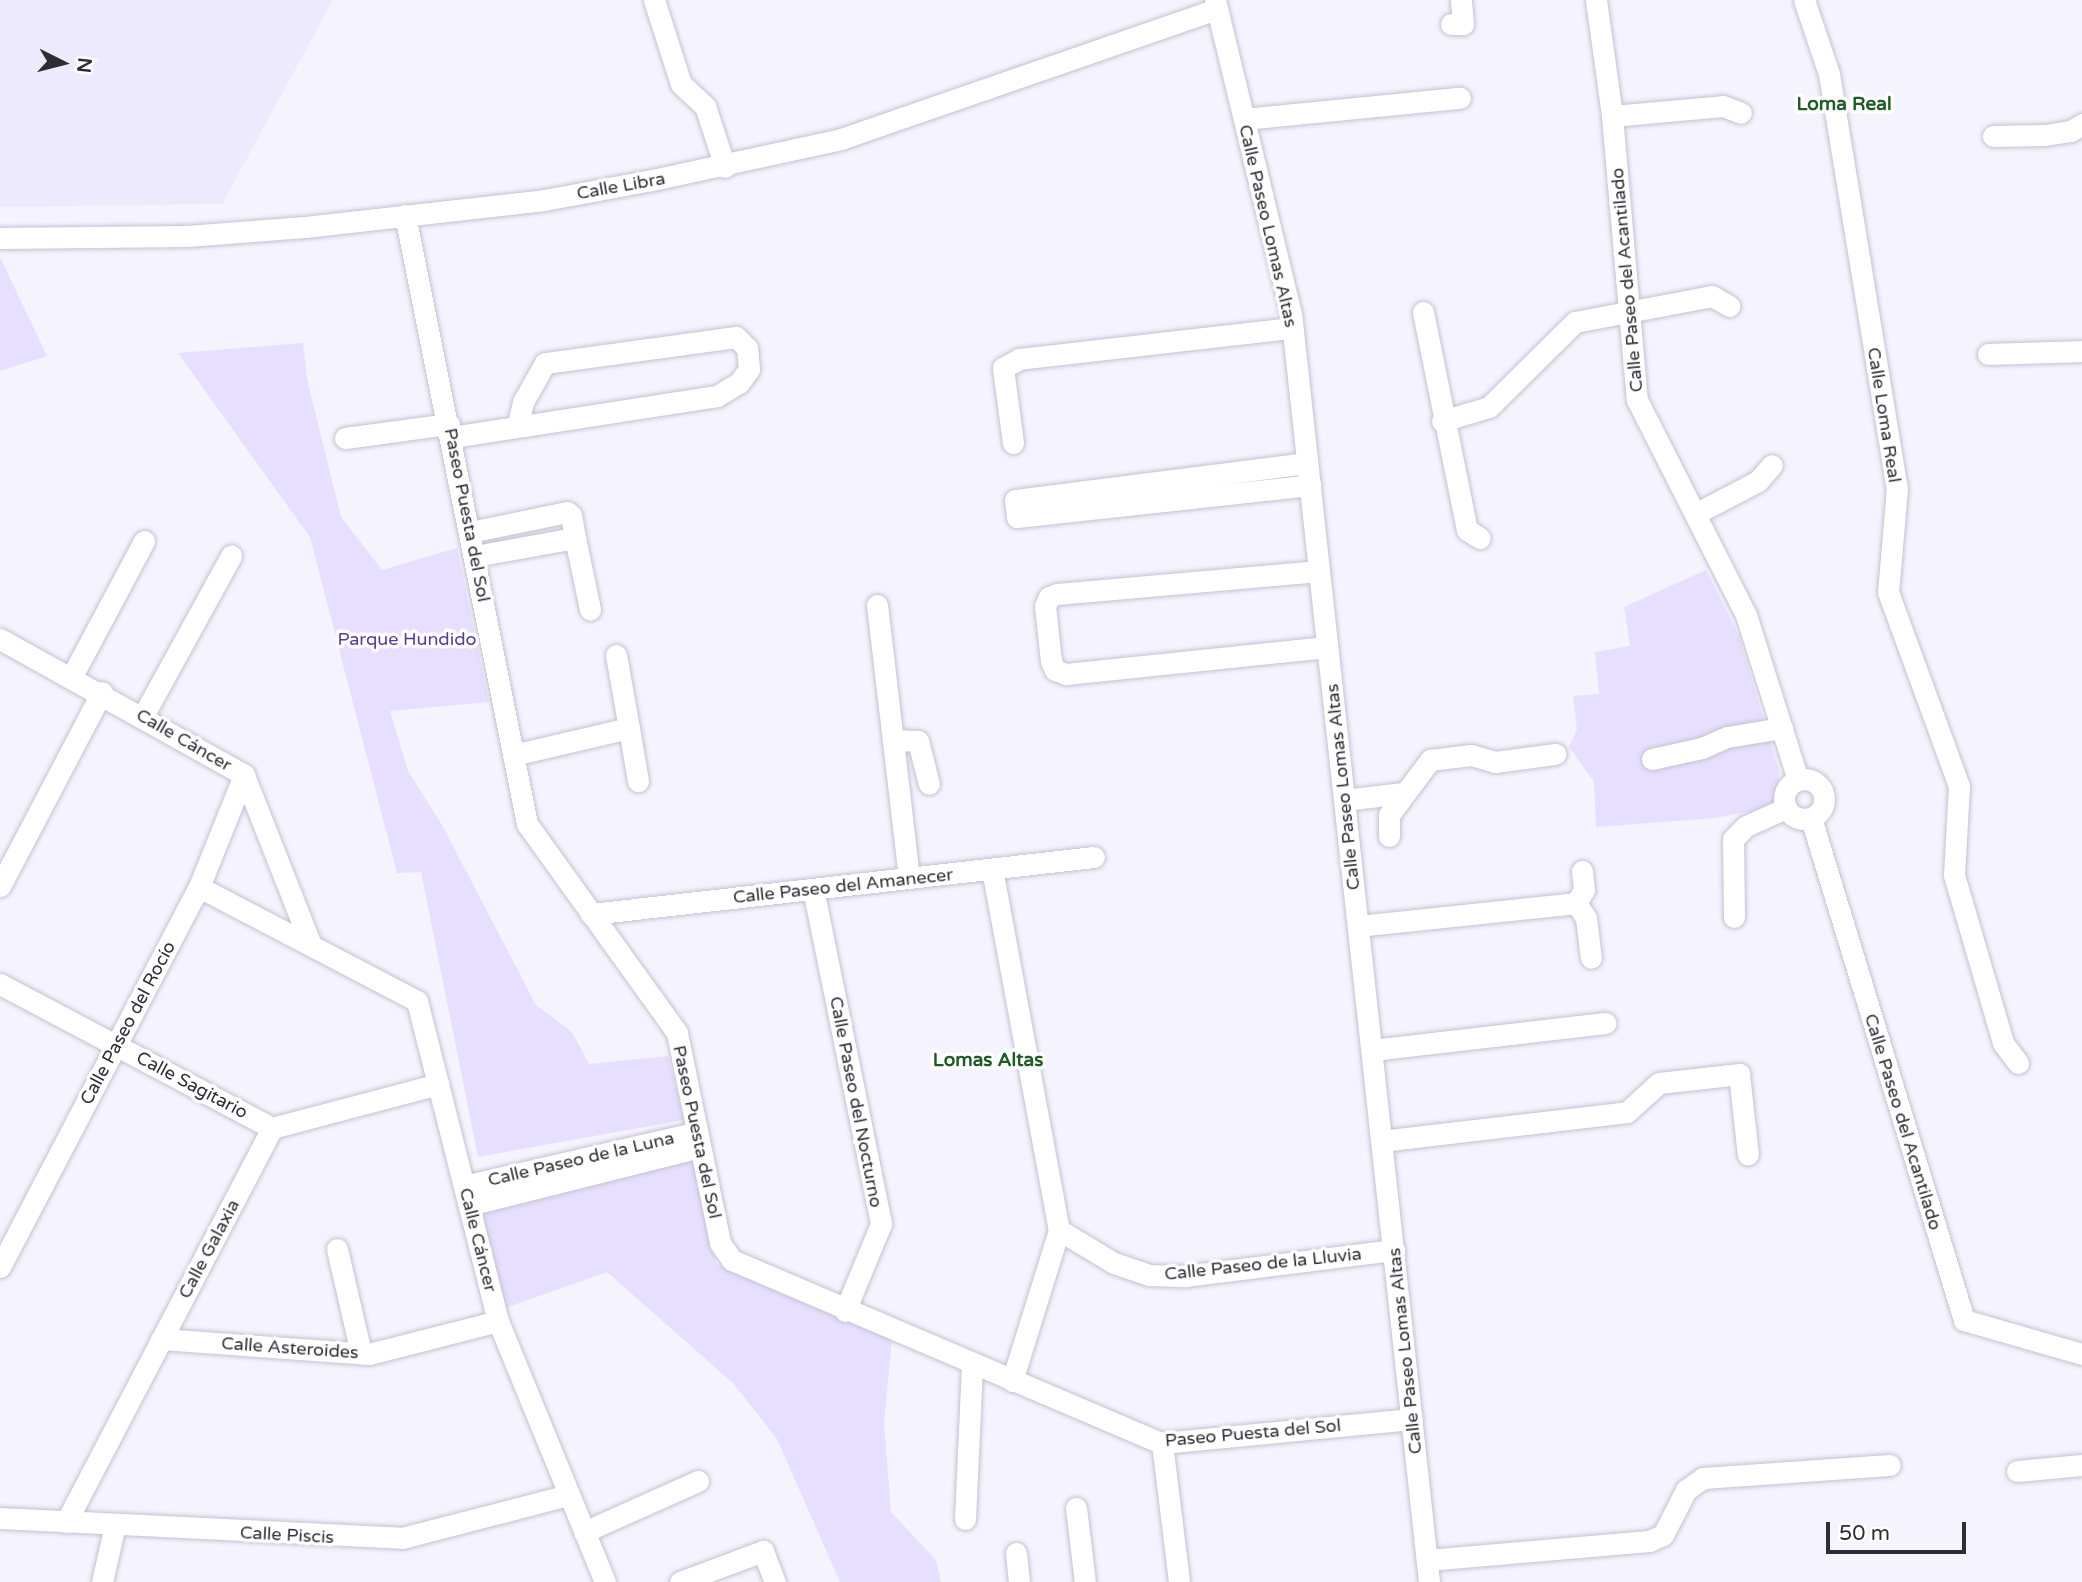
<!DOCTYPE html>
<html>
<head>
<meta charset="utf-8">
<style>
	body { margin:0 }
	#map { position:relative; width:2082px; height:1582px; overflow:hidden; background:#f5f3fd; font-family:"Varela Round",sans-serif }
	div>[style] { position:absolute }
	.built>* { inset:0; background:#eeeafe }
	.green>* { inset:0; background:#e6dfff }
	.roads { filter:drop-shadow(0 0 2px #c5c1d3) drop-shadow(0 0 2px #c5c1d3) }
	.minor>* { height:21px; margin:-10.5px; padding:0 10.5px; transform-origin:10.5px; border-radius:10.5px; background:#fff }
	.minor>.ring { margin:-10.5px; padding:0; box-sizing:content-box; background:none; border:21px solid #fff; border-radius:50% }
	span { translate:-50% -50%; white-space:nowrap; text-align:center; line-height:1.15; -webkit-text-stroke:7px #fff; paint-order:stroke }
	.street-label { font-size:18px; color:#2f2d34 }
	.park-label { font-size:18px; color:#583a92 }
	.neighbourhood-label { font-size:19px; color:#215a27; font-weight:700 }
	.north { position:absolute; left:28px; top:28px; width:70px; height:70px; -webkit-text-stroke:5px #fff; paint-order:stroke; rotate:96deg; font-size:19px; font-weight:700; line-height:28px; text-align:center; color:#2f2d34 }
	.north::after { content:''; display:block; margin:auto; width:24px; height:32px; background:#2f2d34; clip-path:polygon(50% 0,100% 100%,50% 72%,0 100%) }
	.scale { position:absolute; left:1826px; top:1522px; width:140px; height:32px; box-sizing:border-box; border:4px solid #2f2d34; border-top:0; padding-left:9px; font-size:21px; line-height:24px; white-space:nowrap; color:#2f2d34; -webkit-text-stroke:5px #fff; paint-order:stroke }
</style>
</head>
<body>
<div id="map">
	<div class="built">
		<i style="clip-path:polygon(0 0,333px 0,222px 204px,0 207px)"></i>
	</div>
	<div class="green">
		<i style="clip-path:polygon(0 257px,47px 356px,0 371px)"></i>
		<i style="clip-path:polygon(303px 343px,307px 379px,341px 517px,382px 570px,457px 548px,489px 702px,390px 711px,408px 771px,442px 825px,536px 1005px,572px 1032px,589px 1064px,668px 1056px,684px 1120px,478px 1157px,421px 872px,397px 873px,310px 537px,178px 353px)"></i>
		<i style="clip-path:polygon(1706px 570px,1739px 636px,1779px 771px,1777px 806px,1715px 818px,1596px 827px,1594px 782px,1569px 747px,1577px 729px,1573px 696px,1599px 694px,1595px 652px,1630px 646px,1624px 607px)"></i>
		<i style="clip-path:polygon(694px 1157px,716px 1264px,892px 1339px,884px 1422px,891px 1512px,936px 1560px,941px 1582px,840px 1582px,777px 1439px,734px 1384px,607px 1272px,505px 1308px,480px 1210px)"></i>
	</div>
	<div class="roads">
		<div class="minor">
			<i style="left:654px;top:0;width:88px;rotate:72.2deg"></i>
			<i style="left:681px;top:84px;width:33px;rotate:43deg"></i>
			<i style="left:705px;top:106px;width:64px;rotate:71.8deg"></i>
			<i style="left:1215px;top:0;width:322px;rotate:76.4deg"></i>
			<i style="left:1291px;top:313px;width:1276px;rotate:83.79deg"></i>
			<i style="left:1596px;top:0;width:117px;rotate:82.1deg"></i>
			<i style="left:1612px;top:116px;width:285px;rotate:85deg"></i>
			<i style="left:1637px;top:400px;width:241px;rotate:63.1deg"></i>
			<i style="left:1746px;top:615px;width:173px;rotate:72.5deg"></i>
			<i style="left:1804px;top:0;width:78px;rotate:71.3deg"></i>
			<i style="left:1829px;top:74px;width:420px;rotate:80.7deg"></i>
			<i style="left:1897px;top:488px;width:104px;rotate:94.9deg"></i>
			<i style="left:1888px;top:592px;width:207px;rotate:69.9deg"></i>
			<i style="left:1959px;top:786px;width:89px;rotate:93.2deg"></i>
			<i style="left:1954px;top:875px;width:175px;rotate:73.7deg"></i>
			<i style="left:2003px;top:1043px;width:25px;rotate:53deg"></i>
			<i style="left:1451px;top:24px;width:12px"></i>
			<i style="left:1463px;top:24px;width:24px;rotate:-95deg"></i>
			<i style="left:1612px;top:116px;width:111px;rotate:-5.1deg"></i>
			<i style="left:1723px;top:106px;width:19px;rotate:21deg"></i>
			<i style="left:1244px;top:119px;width:217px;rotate:-5.6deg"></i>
			<i style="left:1993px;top:136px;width:52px;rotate:-1.1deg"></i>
			<i style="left:2045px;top:135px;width:26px;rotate:-9deg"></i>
			<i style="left:2071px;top:131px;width:13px;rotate:-32deg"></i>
			<i style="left:405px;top:215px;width:621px;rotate:78.67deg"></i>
			<i style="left:527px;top:824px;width:257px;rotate:54.3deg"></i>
			<i style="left:677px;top:1033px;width:214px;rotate:78.4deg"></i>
			<i style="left:720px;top:1243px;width:21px;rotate:55deg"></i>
			<i style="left:732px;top:1260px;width:467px;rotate:23.1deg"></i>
			<i style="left:1162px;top:1443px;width:251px;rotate:-5.5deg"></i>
			<i style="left:0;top:238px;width:187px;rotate:-0.6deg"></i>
			<i style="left:187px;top:236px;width:118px;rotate:-4.4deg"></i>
			<i style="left:305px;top:227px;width:241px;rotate:-6.4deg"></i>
			<i style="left:544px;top:200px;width:110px;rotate:-10.5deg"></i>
			<i style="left:652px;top:180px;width:193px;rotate:-12.2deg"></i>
			<i style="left:841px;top:139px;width:398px;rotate:-19.1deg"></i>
			<i style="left:1423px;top:312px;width:222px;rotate:78.6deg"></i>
			<i style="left:1467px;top:530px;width:15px;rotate:32deg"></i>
			<i style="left:1988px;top:354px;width:94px;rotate:-1.8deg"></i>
			<i style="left:1442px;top:421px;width:49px;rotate:-16.6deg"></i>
			<i style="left:1489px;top:407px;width:121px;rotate:-44.7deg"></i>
			<i style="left:1575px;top:322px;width:139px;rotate:-10.7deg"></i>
			<i style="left:1712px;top:296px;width:20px;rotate:30deg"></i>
			<i style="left:452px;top:437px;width:268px;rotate:-8.8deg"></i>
			<i style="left:717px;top:396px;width:26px;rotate:-31deg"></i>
			<i style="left:739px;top:383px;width:17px;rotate:-54deg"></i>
			<i style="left:749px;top:369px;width:21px;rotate:-95deg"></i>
			<i style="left:747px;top:348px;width:16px;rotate:-135deg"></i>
			<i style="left:736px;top:337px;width:193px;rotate:172.2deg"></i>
			<i style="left:545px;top:363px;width:45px;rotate:119.4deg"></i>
			<i style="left:523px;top:402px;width:23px;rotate:103deg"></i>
			<i style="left:345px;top:438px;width:105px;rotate:-7.7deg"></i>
			<i style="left:1013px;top:443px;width:76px;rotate:-97.6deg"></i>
			<i style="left:1003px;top:368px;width:18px;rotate:-29deg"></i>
			<i style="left:1019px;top:359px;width:275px;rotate:-6.5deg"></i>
			<i style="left:1307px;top:463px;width:294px;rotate:172.8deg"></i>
			<i style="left:1015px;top:500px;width:17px;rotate:83deg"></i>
			<i style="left:1017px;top:517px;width:295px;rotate:-6.2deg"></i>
			<i style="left:1695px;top:514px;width:71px;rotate:-27.6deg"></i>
			<i style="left:1758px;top:481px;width:21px;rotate:-49deg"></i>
			<i style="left:470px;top:532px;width:99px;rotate:-11.7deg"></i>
			<i style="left:567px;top:512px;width:5px;rotate:37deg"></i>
			<i style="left:571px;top:515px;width:23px;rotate:80deg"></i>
			<i style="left:475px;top:556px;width:102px;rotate:-10.2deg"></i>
			<i style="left:575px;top:538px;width:73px;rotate:78.1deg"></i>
			<i style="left:1319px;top:571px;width:263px;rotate:175deg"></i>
			<i style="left:1057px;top:594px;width:9px;rotate:159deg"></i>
			<i style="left:1049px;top:597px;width:10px;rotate:114deg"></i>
			<i style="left:1045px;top:606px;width:55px;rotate:83.8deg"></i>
			<i style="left:1051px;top:661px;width:10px;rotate:66deg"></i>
			<i style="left:1055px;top:670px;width:12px;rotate:20deg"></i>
			<i style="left:1066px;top:674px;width:262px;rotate:-5.9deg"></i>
			<i style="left:877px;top:605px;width:275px;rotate:83.3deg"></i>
			<i style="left:0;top:639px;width:279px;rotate:29.1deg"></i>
			<i style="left:244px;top:775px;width:183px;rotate:68.5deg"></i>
			<i style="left:616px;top:655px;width:74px;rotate:79.9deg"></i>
			<i style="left:72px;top:676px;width:153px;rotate:-61.9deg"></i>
			<i style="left:143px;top:716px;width:183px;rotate:-61.2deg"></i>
			<i style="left:893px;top:740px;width:25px;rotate:2deg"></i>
			<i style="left:918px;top:741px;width:44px;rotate:75.7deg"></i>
			<i style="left:513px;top:755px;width:119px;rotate:-13.1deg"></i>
			<i style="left:629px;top:728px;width:54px;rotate:80.4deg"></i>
			<i style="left:1652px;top:759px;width:51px;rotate:-12.4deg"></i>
			<i style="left:1702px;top:748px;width:27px;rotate:-24deg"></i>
			<i style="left:1727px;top:737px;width:56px;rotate:-9.3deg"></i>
			<i class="ring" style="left:1784px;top:779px;width:19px;height:19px"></i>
			<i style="left:1344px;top:800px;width:60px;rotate:-6.7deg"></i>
			<i style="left:1811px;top:818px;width:525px;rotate:73.05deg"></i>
			<i style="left:1964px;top:1320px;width:123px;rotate:16.1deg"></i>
			<i style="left:1389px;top:836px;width:21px;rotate:-90deg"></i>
			<i style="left:1389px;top:815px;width:69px;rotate:-53.3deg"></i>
			<i style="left:1430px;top:760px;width:41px;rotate:-7deg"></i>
			<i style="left:1471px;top:755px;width:25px;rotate:16deg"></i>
			<i style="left:1495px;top:762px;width:61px;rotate:-7.6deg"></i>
			<i style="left:992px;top:869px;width:367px;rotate:79.5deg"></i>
			<i style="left:1059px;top:1230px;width:158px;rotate:107.3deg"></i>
			<i style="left:1582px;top:871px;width:19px;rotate:84deg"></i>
			<i style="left:1584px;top:890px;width:15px;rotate:122deg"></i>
			<i style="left:1576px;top:903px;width:18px;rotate:56deg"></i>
			<i style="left:1586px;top:918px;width:40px;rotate:82.9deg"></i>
			<i style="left:0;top:886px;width:219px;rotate:-62.3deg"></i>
			<i style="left:199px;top:887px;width:246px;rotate:27.6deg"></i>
			<i style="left:417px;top:1001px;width:330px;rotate:75.8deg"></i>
			<i style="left:498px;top:1321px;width:282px;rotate:67.7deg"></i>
			<i style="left:813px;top:889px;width:342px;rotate:78.5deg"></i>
			<i style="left:881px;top:1224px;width:94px;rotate:112.5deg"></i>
			<i style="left:591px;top:914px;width:506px;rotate:-6.47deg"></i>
			<i style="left:1734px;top:917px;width:78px;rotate:-90.7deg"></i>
			<i style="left:1733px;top:839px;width:18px;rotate:-45deg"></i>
			<i style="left:1746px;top:826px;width:44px;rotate:-24.2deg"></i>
			<i style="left:1358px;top:926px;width:219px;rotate:-6deg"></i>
			<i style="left:0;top:984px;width:308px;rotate:27.9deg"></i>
			<i style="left:1372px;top:1050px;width:235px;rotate:-6.6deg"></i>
			<i style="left:1381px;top:1141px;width:248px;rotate:-6.7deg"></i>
			<i style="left:1627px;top:1112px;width:43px;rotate:-42.2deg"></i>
			<i style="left:1659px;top:1083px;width:81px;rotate:-6.4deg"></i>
			<i style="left:1739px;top:1074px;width:81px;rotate:83.7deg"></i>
			<i style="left:464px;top:1186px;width:239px;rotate:-13deg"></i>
			<i style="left:469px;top:1205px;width:238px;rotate:-14.1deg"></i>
			<i style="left:1059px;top:1230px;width:64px;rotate:31deg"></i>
			<i style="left:1114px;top:1263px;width:37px;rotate:19deg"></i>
			<i style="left:1149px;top:1275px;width:36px;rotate:2deg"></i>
			<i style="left:1185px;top:1276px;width:211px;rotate:-7.1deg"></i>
			<i style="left:337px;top:1249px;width:107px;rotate:77deg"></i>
			<i style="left:0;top:1267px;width:429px;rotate:-62.4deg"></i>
			<i style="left:199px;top:887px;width:121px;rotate:-68.1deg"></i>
			<i style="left:161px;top:1339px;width:209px;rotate:4.1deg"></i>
			<i style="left:369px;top:1354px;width:133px;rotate:-14.3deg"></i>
			<i style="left:1162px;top:1443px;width:140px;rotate:83deg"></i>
			<i style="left:2017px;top:1471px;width:65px;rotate:-5.3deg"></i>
			<i style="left:1076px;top:1508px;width:75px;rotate:83.1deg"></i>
			<i style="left:0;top:1518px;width:402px;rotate:2.8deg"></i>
			<i style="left:402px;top:1538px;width:171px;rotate:-14.5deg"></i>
			<i style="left:965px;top:1519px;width:155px;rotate:-87.4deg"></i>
			<i style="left:66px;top:1522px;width:445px;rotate:-62.4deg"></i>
			<i style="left:272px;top:1128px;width:172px;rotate:-14.8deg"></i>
			<i style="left:584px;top:1532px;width:125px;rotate:-24.1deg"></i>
			<i style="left:1016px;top:1553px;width:29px;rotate:84deg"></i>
			<i style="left:1427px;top:1560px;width:223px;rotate:-4.9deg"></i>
			<i style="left:1649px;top:1541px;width:15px;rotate:-23deg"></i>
			<i style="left:1663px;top:1535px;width:51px;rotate:-62.9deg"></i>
			<i style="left:1686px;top:1490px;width:21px;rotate:-35deg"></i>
			<i style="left:1703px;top:1478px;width:187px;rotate:-4deg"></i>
			<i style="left:102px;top:1582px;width:58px;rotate:-77.2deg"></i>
			<i style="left:680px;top:1582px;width:89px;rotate:-20.5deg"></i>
			<i style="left:763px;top:1551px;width:33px;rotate:69deg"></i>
		</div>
	</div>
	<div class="street-label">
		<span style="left:621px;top:186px;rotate:-10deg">Calle Libra</span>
		<span style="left:1268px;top:226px;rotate:77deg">Calle Paseo Lomas Altas</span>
		<span style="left:1627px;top:280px;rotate:-95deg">Calle Paseo del Acantilado</span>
		<span style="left:1884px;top:415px;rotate:81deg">Calle Loma Real</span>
		<span style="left:467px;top:515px;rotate:79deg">Paseo Puesta del Sol</span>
		<span style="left:184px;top:740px;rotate:30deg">Calle Cáncer</span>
		<span style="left:1343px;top:787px;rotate:-96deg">Calle Paseo Lomas Altas</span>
		<span style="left:843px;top:886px;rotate:-6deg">Calle Paseo del Amanecer</span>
		<span style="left:128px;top:1023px;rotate:-62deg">Calle Paseo del Rocío</span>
		<span style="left:192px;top:1085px;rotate:28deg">Calle Sagitario</span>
		<span style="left:856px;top:1102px;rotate:79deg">Calle Paseo del Nocturno</span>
		<span style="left:1903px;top:1122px;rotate:73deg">Calle Paseo del Acantilado</span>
		<span style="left:697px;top:1132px;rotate:78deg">Paseo Puesta del Sol</span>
		<span style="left:581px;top:1159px;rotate:-13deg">Calle Paseo de la Luna</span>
		<span style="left:478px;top:1240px;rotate:76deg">Calle Cáncer</span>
		<span style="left:209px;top:1249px;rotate:-62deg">Calle Galaxia</span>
		<span style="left:1263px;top:1264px;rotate:-6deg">Calle Paseo de la Lluvia</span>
		<span style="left:290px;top:1348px;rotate:4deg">Calle Asteroides</span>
		<span style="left:1405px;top:1351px;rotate:-96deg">Calle Paseo Lomas Altas</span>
		<span style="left:1253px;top:1433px;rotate:-5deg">Paseo Puesta del Sol</span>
		<span style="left:287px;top:1535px;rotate:3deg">Calle Piscis</span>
	</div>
	<div class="park-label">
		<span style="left:407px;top:639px">Parque Hundido</span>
	</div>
	<div class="neighbourhood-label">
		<span style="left:1844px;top:105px">Loma Real</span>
		<span style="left:988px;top:1061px">Lomas Altas</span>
	</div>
	<div class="north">N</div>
	<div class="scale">50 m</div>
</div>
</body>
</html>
